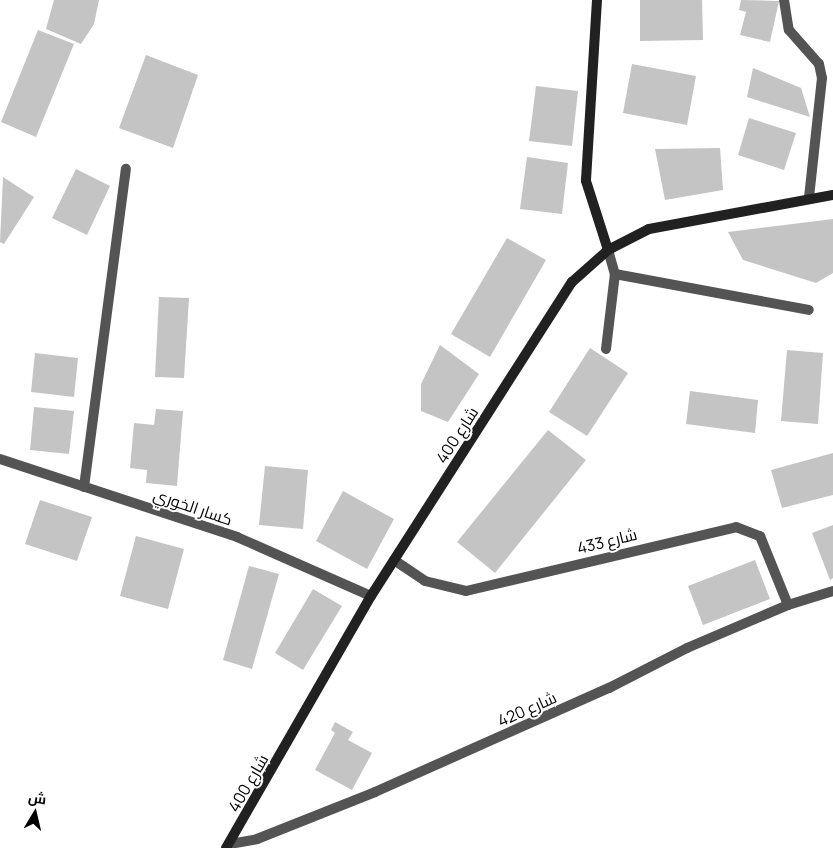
<!DOCTYPE html>
<html>
<head>
<meta charset="utf-8">
<style>
	body { margin:0 }
	#map { position:relative; width:833px; height:848px; overflow:hidden; background:#fff; font-family:Manrope,Cairo,sans-serif }
	div>[style] { position:absolute }
	.building>* { inset:0; background:#c4c4c4 }
	.minor>* { height:10px; margin:-5px; padding:0 5px; transform-origin:5px; border-radius:5px; background:#545454 }
	.secondary>* { height:10px; margin:-5px; padding:0 5px; transform-origin:5px; border-radius:5px; background:#212121 }
	span { translate:-50% -50%; white-space:nowrap; text-align:center; line-height:1.15; -webkit-text-stroke:4px #fff; paint-order:stroke }
	.street-label { font-size:16px; color:#000 }
	.north { position:absolute; left:10px; top:788px; width:50px; height:50px; -webkit-text-stroke:4px #fff; paint-order:stroke; rotate:9deg; font-size:14px; font-weight:700; line-height:20px; text-align:center; color:#000 }
	.north::after { content:''; display:block; margin:auto; width:18px; height:22px; background:#000; clip-path:polygon(50% 0,100% 100%,50% 72%,0 100%) }
</style>
</head>
<body>
<div id="map">
	<div class="building">
		<i style="clip-path:polygon(54px 0,99px 0,94px 24px,81px 44px,46px 29px)"></i>
		<i style="clip-path:polygon(640px 0,702px 0,703px 40px,640px 41px)"></i>
		<i style="clip-path:polygon(741px 0,779px 1px,770px 42px,740px 35px,746px 12px,739px 10px)"></i>
		<i style="clip-path:polygon(38px 30px,74px 44px,36px 137px,1px 122px)"></i>
		<i style="clip-path:polygon(146px 55px,198px 75px,173px 148px,119px 128px)"></i>
		<i style="clip-path:polygon(632px 64px,696px 76px,687px 125px,623px 113px)"></i>
		<i style="clip-path:polygon(753px 68px,801px 88px,810px 117px,747px 97px)"></i>
		<i style="clip-path:polygon(536px 86px,578px 91px,572px 146px,529px 141px)"></i>
		<i style="clip-path:polygon(749px 118px,796px 133px,784px 170px,738px 155px)"></i>
		<i style="clip-path:polygon(720px 148px,723px 190px,665px 200px,655px 149px)"></i>
		<i style="clip-path:polygon(527px 157px,568px 163px,562px 214px,520px 209px)"></i>
		<i style="clip-path:polygon(76px 169px,110px 186px,87px 235px,52px 218px)"></i>
		<i style="clip-path:polygon(3px 177px,34px 197px,4px 244px,0 242px)"></i>
		<i style="clip-path:polygon(833px 219px,833px 273px,816px 283px,743px 260px,728px 232px)"></i>
		<i style="clip-path:polygon(507px 238px,546px 260px,490px 357px,451px 334px)"></i>
		<i style="clip-path:polygon(159px 297px,189px 298px,184px 378px,155px 377px)"></i>
		<i style="clip-path:polygon(440px 345px,479px 374px,448px 422px,421px 411px,421px 384px)"></i>
		<i style="clip-path:polygon(590px 348px,628px 373px,587px 436px,549px 412px)"></i>
		<i style="clip-path:polygon(787px 350px,823px 353px,818px 424px,781px 421px)"></i>
		<i style="clip-path:polygon(35px 353px,78px 358px,74px 397px,31px 392px)"></i>
		<i style="clip-path:polygon(690px 391px,758px 400px,755px 433px,686px 424px)"></i>
		<i style="clip-path:polygon(34px 407px,74px 411px,69px 454px,30px 450px)"></i>
		<i style="clip-path:polygon(156px 409px,183px 411px,177px 486px,146px 483px,147px 470px,130px 468px,134px 423px,154px 425px)"></i>
		<i style="clip-path:polygon(548px 430px,586px 460px,495px 573px,457px 542px)"></i>
		<i style="clip-path:polygon(833px 453px,833px 495px,782px 508px,771px 470px)"></i>
		<i style="clip-path:polygon(265px 466px,308px 470px,303px 529px,259px 525px)"></i>
		<i style="clip-path:polygon(343px 491px,394px 519px,367px 569px,316px 541px)"></i>
		<i style="clip-path:polygon(40px 500px,92px 517px,77px 561px,25px 544px)"></i>
		<i style="clip-path:polygon(833px 525px,833px 578px,830px 580px,812px 533px)"></i>
		<i style="clip-path:polygon(136px 536px,184px 549px,168px 609px,120px 596px)"></i>
		<i style="clip-path:polygon(755px 560px,770px 599px,703px 625px,688px 586px)"></i>
		<i style="clip-path:polygon(249px 566px,279px 574px,252px 669px,223px 660px)"></i>
		<i style="clip-path:polygon(313px 589px,342px 606px,303px 670px,275px 653px)"></i>
		<i style="clip-path:polygon(335px 722px,353px 732px,348px 740px,372px 753px,352px 790px,315px 770px,335px 733px,331px 730px)"></i>
	</div>
	<div class="minor">
		<i style="left:784px;top:0;width:30px;rotate:81deg"></i>
		<i style="left:789px;top:30px;width:45px;rotate:48.6deg"></i>
		<i style="left:819px;top:64px;width:14px;rotate:78deg"></i>
		<i style="left:822px;top:78px;width:121px;rotate:96.2deg"></i>
		<i style="left:608px;top:250px;width:25px;rotate:74deg"></i>
		<i style="left:615px;top:274px;width:197px;rotate:10.5deg"></i>
		<i style="left:606px;top:349px;width:76px;rotate:-83.2deg"></i>
		<i style="left:0;top:459px;width:250px;rotate:18.2deg"></i>
		<i style="left:237px;top:537px;width:146px;rotate:23.8deg"></i>
		<i style="left:84px;top:487px;width:321px;rotate:-82.5deg"></i>
		<i style="left:394px;top:560px;width:37px;rotate:34deg"></i>
		<i style="left:425px;top:581px;width:42px;rotate:13.7deg"></i>
		<i style="left:466px;top:591px;width:277px;rotate:-13.3deg"></i>
		<i style="left:736px;top:527px;width:26px;rotate:21deg"></i>
		<i style="left:760px;top:536px;width:74px;rotate:67.9deg"></i>
		<i style="left:230px;top:844px;width:27px;rotate:-10deg"></i>
		<i style="left:257px;top:839px;width:127px;rotate:-21.7deg"></i>
		<i style="left:375px;top:792px;width:256px;rotate:-24deg"></i>
		<i style="left:609px;top:688px;width:88px;rotate:-27.1deg"></i>
		<i style="left:687px;top:648px;width:110px;rotate:-23.1deg"></i>
		<i style="left:788px;top:605px;width:47px;rotate:-17.3deg"></i>
	</div>
	<div class="secondary">
		<i style="left:597px;top:0;width:181px;rotate:93.5deg"></i>
		<i style="left:586px;top:181px;width:72px;rotate:72.3deg"></i>
		<i style="left:226px;top:848px;width:291px;rotate:-60.1deg"></i>
		<i style="left:371px;top:596px;width:373px;rotate:-57.4deg"></i>
		<i style="left:572px;top:282px;width:48px;rotate:-41.6deg"></i>
		<i style="left:608px;top:250px;width:46px;rotate:-27.1deg"></i>
		<i style="left:649px;top:229px;width:187px;rotate:-10.5deg"></i>
	</div>
	<div class="street-label">
		<span style="left:457px;top:435px;rotate:-57deg">شارع 400</span>
		<span style="left:193px;top:507px;rotate:19deg">كسار الخوري</span>
		<span style="left:607px;top:541px;rotate:-14deg">شارع 433</span>
		<span style="left:527px;top:709px;rotate:-24deg">شارع 420</span>
		<span style="left:248px;top:783px;rotate:-60deg">شارع 400</span>
	</div>
	<div class="north">ش</div>
</div>
</body>
</html>
